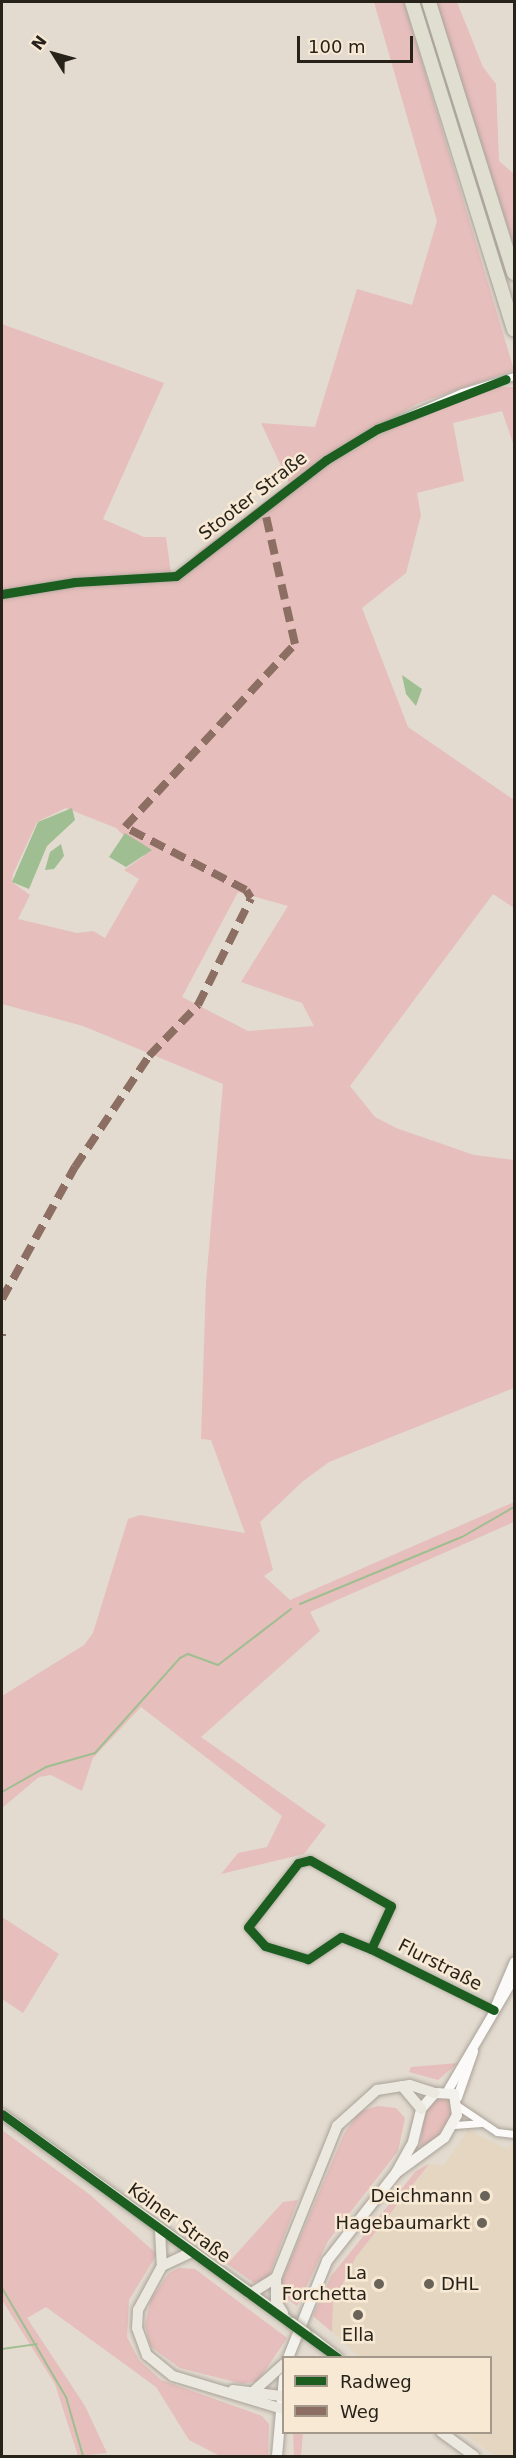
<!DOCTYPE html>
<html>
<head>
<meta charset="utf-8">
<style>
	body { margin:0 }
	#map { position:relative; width:516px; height:2458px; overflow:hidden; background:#e3dbcf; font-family:"DejaVu Sans",sans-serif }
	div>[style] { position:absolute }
	.built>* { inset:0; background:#e4d6c1 }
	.green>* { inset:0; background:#e6bebb }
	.water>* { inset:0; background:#9fbe91 }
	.stream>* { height:2px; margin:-1px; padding:0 1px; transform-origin:1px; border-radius:1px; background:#9fbe91 }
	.roads { filter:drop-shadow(0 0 2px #a9a299) drop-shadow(0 0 2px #a9a299) }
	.minor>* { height:7px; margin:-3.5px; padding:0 3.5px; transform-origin:3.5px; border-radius:3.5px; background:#fbfaf8 }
	.tertiary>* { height:9px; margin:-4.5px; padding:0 4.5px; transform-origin:4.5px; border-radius:4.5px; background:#fbfaf8 }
	.secondary>* { height:10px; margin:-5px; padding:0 5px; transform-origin:5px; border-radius:5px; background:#f3f1ec }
	.primary>* { height:10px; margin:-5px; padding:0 5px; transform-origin:5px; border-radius:5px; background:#ebe9df }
	.motorway>* { height:14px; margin:-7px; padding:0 7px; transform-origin:7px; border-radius:7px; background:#e0decf }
	.bridges { filter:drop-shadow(0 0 2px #aba794) drop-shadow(0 0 2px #aba794) }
	.primary-bridge>* { height:10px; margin:-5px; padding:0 5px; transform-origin:5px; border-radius:5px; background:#ebe9df }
	.quiet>* { height:8px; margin-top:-4px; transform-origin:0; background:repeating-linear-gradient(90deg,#8d6e63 0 15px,transparent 0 23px) }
	.cycleway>* { height:9px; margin:-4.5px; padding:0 4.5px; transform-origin:4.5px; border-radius:4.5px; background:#1b5e20 }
	.dots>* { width:16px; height:16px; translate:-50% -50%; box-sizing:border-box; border:3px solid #f8e9d4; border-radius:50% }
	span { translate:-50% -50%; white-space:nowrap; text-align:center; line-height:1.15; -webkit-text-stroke:5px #f8e9d4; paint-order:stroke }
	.street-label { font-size:18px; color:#27221a }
	.poi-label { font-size:18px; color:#27221a }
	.right { translate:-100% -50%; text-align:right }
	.left { translate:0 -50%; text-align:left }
	.frame { position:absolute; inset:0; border:3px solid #27221a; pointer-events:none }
	.legend { position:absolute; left:282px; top:2356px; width:210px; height:78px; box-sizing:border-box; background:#f8e9d4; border:2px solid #a4998a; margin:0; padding:8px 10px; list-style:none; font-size:18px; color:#27221a }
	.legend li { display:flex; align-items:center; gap:12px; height:30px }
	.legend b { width:30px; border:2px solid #a4998a }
	.north { position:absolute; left:24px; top:24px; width:60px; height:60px; -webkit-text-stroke:4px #f8e9d4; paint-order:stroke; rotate:307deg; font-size:16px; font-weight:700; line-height:24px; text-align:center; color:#27221a }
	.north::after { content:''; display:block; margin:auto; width:21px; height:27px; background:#27221a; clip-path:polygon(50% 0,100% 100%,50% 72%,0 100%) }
	.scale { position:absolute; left:297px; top:36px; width:116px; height:27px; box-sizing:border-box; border:3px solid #27221a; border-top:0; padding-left:8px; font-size:18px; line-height:21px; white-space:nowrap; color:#27221a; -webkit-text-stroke:4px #f8e9d4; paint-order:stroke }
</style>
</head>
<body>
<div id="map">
	<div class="built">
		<i style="clip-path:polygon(468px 2130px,507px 2149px,514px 2142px,514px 2456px,496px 2456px,462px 2433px,490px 2432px,490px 2358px,360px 2357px,332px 2332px,333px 2303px,356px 2257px,429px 2164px,444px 2165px)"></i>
	</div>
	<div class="green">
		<i style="clip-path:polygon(evenodd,374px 2px,404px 2px,514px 370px,419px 403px,318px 460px,321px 469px,409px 418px,490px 387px,514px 387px,514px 446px,502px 411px,453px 423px,464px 481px,417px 493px,421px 515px,406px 573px,362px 608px,408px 727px,514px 800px,514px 908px,493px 894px,350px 1086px,375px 1117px,396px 1128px,474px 1155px,514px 1160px,514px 1388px,329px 1462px,302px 1482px,260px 1522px,273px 1570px,264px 1576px,290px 1600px,514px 1502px,514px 1522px,310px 1612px,320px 1631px,201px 1737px,326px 1825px,304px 1854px,221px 1874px,238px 1853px,267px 1847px,282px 1816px,141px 1707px,93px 1758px,82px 1791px,51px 1775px,39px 1777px,2px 1808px,2px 1696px,84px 1645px,93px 1633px,128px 1519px,140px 1515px,245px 1533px,211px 1440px,201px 1439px,206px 1283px,223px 1084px,83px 1026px,2px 1004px,2px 324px,164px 383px,103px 519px,144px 537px,166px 537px,171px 573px,182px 571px,198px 552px,289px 483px,261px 423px,315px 427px,357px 289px,412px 305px,437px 221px,374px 2px,66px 808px,116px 828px,144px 856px,124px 870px,139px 879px,105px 938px,93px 931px,77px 933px,18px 919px,30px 895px,12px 882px,13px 874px,37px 822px,66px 808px,374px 2px,238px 892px,288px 906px,241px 982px,302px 1003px,314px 1026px,248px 1031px,182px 997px,238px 892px)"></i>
		<i style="clip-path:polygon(436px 2px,457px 2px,483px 67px,496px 84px,499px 161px,514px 174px,514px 247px)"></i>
		<i style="clip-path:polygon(2px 1917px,59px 1954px,23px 2013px,2px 1999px)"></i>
		<i style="clip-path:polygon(458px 2063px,438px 2080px,409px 2072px,411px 2067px)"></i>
		<i style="clip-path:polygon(436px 2097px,451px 2099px,453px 2114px,434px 2142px,420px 2147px,424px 2112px)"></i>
		<i style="clip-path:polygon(378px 2106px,396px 2108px,405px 2118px,398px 2151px,328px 2241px,297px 2306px,282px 2295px,281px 2282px,344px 2134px,359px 2112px)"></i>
		<i style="clip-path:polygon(2px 2130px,89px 2194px,157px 2254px,129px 2300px,127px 2337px,139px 2360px,161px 2380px,262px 2416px,269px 2424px,268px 2456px,220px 2456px,189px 2440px,156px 2387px,46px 2307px,27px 2318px,85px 2406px,107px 2453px,78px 2456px,55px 2384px,2px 2300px)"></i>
		<i style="clip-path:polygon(429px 2164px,356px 2257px,333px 2303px,332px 2332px,313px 2316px,331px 2276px,416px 2171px)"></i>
		<i style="clip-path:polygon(298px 2200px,268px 2278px,254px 2283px,227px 2264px,283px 2202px)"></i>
		<i style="clip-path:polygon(179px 2268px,195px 2269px,287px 2338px,258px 2381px,243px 2384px,180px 2368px,150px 2346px,145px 2325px,151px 2299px,169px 2273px)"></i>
		<i style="clip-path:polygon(293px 2433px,303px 2433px,301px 2456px,294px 2456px)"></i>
	</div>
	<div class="water">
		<i style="clip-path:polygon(402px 675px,422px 689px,416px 706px,406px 694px)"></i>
		<i style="clip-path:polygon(72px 808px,75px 820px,47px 846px,29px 889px,12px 882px,38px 822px)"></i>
		<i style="clip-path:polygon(125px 833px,152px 850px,126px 867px,109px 857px)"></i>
		<i style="clip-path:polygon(61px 844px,64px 856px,54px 869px,45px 870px,50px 852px)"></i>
	</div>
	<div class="stream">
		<i style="left:300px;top:1604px;width:175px;rotate:-22.5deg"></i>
		<i style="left:462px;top:1537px;width:60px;rotate:-30deg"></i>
		<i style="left:2px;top:1792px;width:51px;rotate:-29.6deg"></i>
		<i style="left:46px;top:1767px;width:51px;rotate:-15.9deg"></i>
		<i style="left:95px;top:1753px;width:127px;rotate:-48.2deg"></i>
		<i style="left:180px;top:1658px;width:9px;rotate:-27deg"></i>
		<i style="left:188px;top:1654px;width:32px;rotate:20deg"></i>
		<i style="left:218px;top:1665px;width:92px;rotate:-37.5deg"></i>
		<i style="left:2px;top:2288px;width:126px;rotate:59.6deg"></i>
		<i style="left:66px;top:2397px;width:61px;rotate:73.9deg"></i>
		<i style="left:2px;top:2349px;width:35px;rotate:-8deg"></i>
	</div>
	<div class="roads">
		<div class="minor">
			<i style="left:2px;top:594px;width:74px;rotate:-9.3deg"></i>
			<i style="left:75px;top:582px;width:101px;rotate:-3.4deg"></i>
			<i style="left:176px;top:576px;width:190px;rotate:-37.7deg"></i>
			<i style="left:326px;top:460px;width:60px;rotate:-31.3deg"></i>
			<i style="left:377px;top:429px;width:93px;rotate:-23.5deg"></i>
			<i style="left:462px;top:392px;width:54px;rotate:-17.1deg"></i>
			<i style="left:371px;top:1949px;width:32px;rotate:-158deg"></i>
			<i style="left:341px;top:1937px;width:40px;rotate:146deg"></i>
			<i style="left:308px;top:1959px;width:45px;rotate:-163.2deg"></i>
			<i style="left:265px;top:1946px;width:25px;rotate:-132deg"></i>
			<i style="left:248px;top:1927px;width:81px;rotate:-52deg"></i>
			<i style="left:298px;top:1863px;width:12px;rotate:-14deg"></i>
			<i style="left:310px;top:1860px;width:93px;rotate:29.6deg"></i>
			<i style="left:391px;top:1906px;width:47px;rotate:114.9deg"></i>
			<i style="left:371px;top:1949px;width:137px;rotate:26.4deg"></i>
			<i style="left:458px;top:2106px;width:47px;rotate:33.7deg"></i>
			<i style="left:497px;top:2132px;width:17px;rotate:7deg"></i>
			<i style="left:454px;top:2125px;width:27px;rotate:-4deg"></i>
		</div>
		<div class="tertiary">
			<i style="left:494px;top:2008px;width:51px;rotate:-66.9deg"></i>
			<i style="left:448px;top:2089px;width:130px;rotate:-59.5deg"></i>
			<i style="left:457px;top:2097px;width:49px;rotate:-70.8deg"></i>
		</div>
		<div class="secondary">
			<i style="left:288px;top:2358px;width:105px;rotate:-68.1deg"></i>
			<i style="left:327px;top:2261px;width:112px;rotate:-51.9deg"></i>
			<i style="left:396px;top:2173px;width:35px;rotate:-61deg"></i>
			<i style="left:413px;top:2142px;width:34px;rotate:-76deg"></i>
			<i style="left:421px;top:2109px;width:21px;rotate:-49deg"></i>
			<i style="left:435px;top:2093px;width:19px;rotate:3deg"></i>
			<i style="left:454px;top:2094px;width:21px;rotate:82deg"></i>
			<i style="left:457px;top:2115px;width:26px;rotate:119deg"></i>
			<i style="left:444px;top:2138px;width:59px;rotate:143.9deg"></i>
			<i style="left:277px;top:2456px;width:78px;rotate:-84.9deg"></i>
		</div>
		<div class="primary">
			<i style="left:402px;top:2086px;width:30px;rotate:50deg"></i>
			<i style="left:2px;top:2114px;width:357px;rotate:35.8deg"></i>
			<i style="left:160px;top:2230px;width:36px;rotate:87deg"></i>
			<i style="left:162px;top:2266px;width:50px;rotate:118.6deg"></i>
			<i style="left:138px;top:2310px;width:18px;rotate:93deg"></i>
			<i style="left:137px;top:2328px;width:29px;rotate:70deg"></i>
			<i style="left:147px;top:2355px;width:33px;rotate:39deg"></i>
			<i style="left:173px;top:2376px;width:111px;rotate:16.8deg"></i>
			<i style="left:162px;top:2266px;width:33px;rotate:-25deg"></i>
			<i style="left:250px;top:2294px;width:31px;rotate:-32deg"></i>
			<i style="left:283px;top:2313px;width:13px;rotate:-122deg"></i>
			<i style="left:276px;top:2302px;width:24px;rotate:-90deg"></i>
			<i style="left:276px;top:2278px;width:164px;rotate:-68.1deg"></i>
			<i style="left:337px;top:2126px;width:54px;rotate:-42deg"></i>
			<i style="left:377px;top:2090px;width:33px;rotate:-9deg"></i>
			<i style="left:410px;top:2085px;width:26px;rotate:18deg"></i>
			<i style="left:306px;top:2333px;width:41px;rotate:38deg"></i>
			<i style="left:233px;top:2390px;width:48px;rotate:7.1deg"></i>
			<i style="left:255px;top:2390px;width:39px;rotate:-42deg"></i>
			<i style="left:441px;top:2432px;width:41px;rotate:36deg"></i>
		</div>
		<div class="motorway">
			<i style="left:412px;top:2px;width:343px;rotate:72.7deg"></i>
			<i style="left:429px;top:2px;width:284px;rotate:72.6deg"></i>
		</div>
	</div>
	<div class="bridges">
		<div class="primary-bridge">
			<i style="left:292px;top:2323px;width:17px;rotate:36deg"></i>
		</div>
	</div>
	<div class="quiet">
		<i style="left:2px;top:1299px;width:151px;rotate:-61.1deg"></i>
		<i style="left:75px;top:1167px;width:133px;rotate:-56.3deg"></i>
		<i style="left:149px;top:1056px;width:71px;rotate:-46.1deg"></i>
		<i style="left:198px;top:1005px;width:119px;rotate:-63.6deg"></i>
		<i style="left:251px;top:898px;width:9px;rotate:-122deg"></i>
		<i style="left:246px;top:890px;width:136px;rotate:-152.5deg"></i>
		<i style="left:125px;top:827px;width:250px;rotate:-47.1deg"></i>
		<i style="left:295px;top:644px;width:139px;rotate:-102.8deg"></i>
		<i style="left:2px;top:1334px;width:2px;rotate:90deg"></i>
	</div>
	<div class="cycleway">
		<i style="left:2px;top:594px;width:74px;rotate:-9.3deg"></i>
		<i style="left:75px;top:582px;width:101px;rotate:-3.4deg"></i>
		<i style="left:176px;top:576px;width:190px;rotate:-37.7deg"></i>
		<i style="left:326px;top:460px;width:60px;rotate:-31.3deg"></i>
		<i style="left:377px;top:429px;width:138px;rotate:-21.2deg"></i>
		<i style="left:371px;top:1949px;width:32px;rotate:-158deg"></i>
		<i style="left:341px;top:1937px;width:40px;rotate:146deg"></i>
		<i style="left:308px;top:1959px;width:45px;rotate:-163.2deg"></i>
		<i style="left:265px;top:1946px;width:25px;rotate:-132deg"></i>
		<i style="left:248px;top:1927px;width:81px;rotate:-52deg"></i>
		<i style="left:298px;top:1863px;width:12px;rotate:-14deg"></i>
		<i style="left:310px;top:1860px;width:93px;rotate:29.6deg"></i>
		<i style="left:391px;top:1906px;width:47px;rotate:114.9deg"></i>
		<i style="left:371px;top:1949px;width:137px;rotate:26.4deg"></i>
		<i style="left:2px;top:2114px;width:415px;rotate:36deg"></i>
	</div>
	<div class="dots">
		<i style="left:485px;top:2196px;background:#696359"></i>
		<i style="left:482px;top:2223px;background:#696359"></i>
		<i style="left:379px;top:2284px;background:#696359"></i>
		<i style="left:429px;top:2284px;background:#696359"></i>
		<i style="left:358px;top:2315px;background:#696359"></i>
	</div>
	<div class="street-label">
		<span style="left:253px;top:496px;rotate:-38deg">Stooter Straße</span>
		<span style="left:440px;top:1965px;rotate:27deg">Flurstraße</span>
		<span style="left:179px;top:2223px;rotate:36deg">Kölner Straße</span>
	</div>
	<div class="poi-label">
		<span class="right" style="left:473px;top:2196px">Deichmann</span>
		<span class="right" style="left:470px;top:2223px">Hagebaumarkt</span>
		<span class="right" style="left:367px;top:2284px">La<br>Forchetta</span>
		<span class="left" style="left:441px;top:2284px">DHL</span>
		<span style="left:358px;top:2335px">Ella</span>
	</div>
	<div class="frame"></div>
	<ul class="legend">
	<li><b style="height:8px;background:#1b5e20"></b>Radweg</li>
	<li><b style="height:8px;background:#8d6e63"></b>Weg</li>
	</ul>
	<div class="north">N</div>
	<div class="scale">100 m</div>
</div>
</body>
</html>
